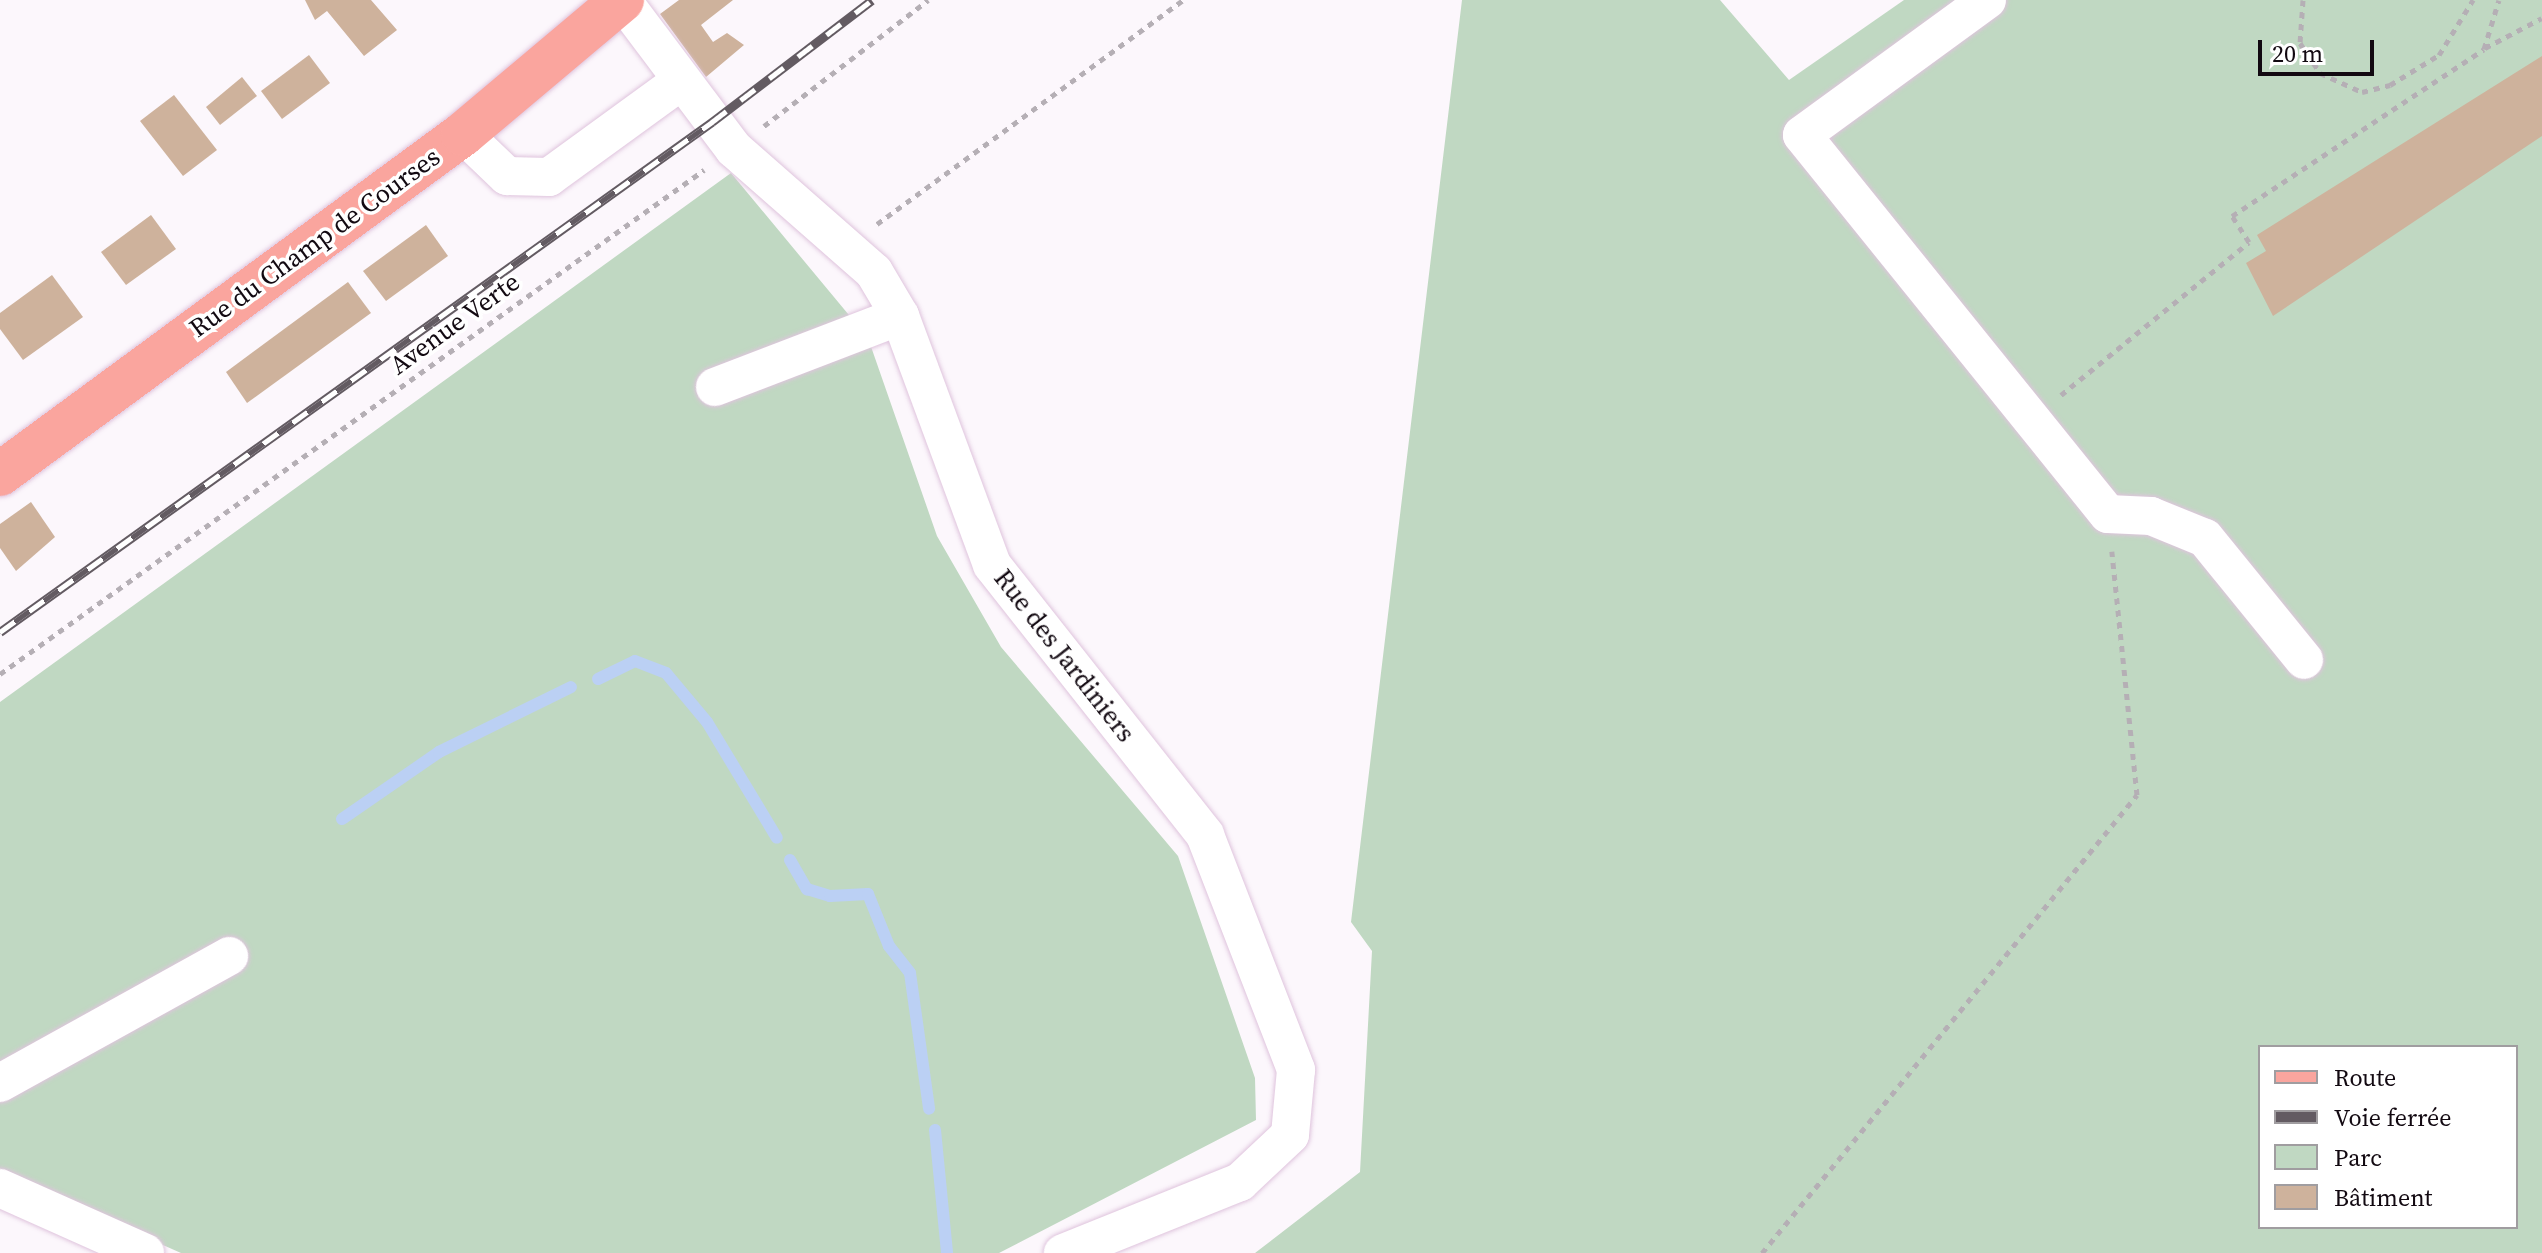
<!DOCTYPE html>
<html>
<head>
<meta charset="utf-8">
<style>
	body { margin:0 }
	#map { position:relative; width:2542px; height:1253px; overflow:hidden; background:#fcf7fc; font-family:"Source Serif 4",serif }
	div>[style] { position:absolute }
	.green>* { inset:0; background:#c0d8c2 }
	.stream>* { height:12px; margin:-6px; padding:0 6px; transform-origin:6px; border-radius:6px; background:#bbd0f4 }
	.building>* { inset:0; background:#ceb29c }
	.path>* { height:5px; margin-top:-2.5px; transform-origin:0; background:repeating-linear-gradient(90deg,#b5afb5 0 6px,transparent 0 12px) }
	.roads { filter:drop-shadow(0 0 2px #dfc4dd) drop-shadow(0 0 2px #dfc4dd) }
	.minor>* { height:38px; margin:-19px; padding:0 19px; transform-origin:19px; border-radius:19px; background:#fff }
	.major>* { height:44px; margin:-22px; padding:0 22px; transform-origin:22px; border-radius:22px; background:#faa59e }
	.rail>* { height:9px; margin-top:-4.5px; transform-origin:0; background:repeating-linear-gradient(90deg,#fff 0 18px,#635b62 0 36px); box-sizing:border-box; border-block:2px solid #635b62 }
	span { translate:-50% -50%; white-space:nowrap; text-align:center; line-height:1.15; -webkit-text-stroke:7px #fff; paint-order:stroke }
	.street-label { font-size:26px; color:#120911 }
	.legend { position:absolute; left:2258px; top:1045px; width:260px; height:184px; box-sizing:border-box; background:#fff; border:2px solid #a09da0; margin:0; padding:10px 14px; list-style:none; font-size:24px; color:#120911 }
	.legend li { display:flex; align-items:center; gap:16px; height:40px }
	.legend b { width:40px; border:2px solid #a09da0 }
	.scale { position:absolute; left:2258px; top:40px; width:116px; height:36px; box-sizing:border-box; border:4px solid #120911; border-top:0; padding-left:10px; font-size:24px; line-height:28px; white-space:nowrap; color:#120911; -webkit-text-stroke:6px #fff; paint-order:stroke }
</style>
</head>
<body>
<div id="map">
	<div class="green">
		<i style="clip-path:polygon(evenodd,1462px 0,1720px 0,1789px 80px,1904px 0,2542px 0,2542px 1253px,1255px 1253px,1360px 1172px,1372px 951px,1351px 922px,1462px 0,2260px 1047px,2516px 1047px,2516px 1227px,2260px 1227px,2260px 1047px)"></i>
		<i style="clip-path:polygon(731px 173px,868px 338px,937px 536px,1001px 647px,1178px 856px,1255px 1078px,1256px 1120px,999px 1253px,181px 1253px,0 1173px,0 702px)"></i>
	</div>
	<div class="stream">
		<i style="left:598px;top:679px;width:41px;rotate:-25.9deg"></i>
		<i style="left:635px;top:661px;width:33px;rotate:21deg"></i>
		<i style="left:666px;top:673px;width:64px;rotate:50.1deg"></i>
		<i style="left:707px;top:722px;width:135px;rotate:58.9deg"></i>
		<i style="left:342px;top:819px;width:118px;rotate:-34.6deg"></i>
		<i style="left:439px;top:752px;width:147px;rotate:-26.2deg"></i>
		<i style="left:790px;top:860px;width:34px;rotate:60deg"></i>
		<i style="left:807px;top:889px;width:24px;rotate:17deg"></i>
		<i style="left:830px;top:896px;width:38px;rotate:-3deg"></i>
		<i style="left:868px;top:894px;width:56px;rotate:68deg"></i>
		<i style="left:889px;top:946px;width:34px;rotate:52deg"></i>
		<i style="left:910px;top:973px;width:137px;rotate:82deg"></i>
		<i style="left:935px;top:1130px;width:124px;rotate:84.4deg"></i>
	</div>
	<div class="building">
		<i style="clip-path:polygon(305px 0,371px 0,397px 30px,364px 56px,327px 11px,315px 20px)"></i>
		<i style="clip-path:polygon(679px 0,733px 0,701px 25px,713px 42px,727px 33px,744px 45px,706px 77px,660px 14px)"></i>
		<i style="clip-path:polygon(309px 55px,330px 83px,282px 119px,261px 91px)"></i>
		<i style="clip-path:polygon(2542px 56px,2542px 136px,2273px 316px,2246px 263px,2266px 251px,2257px 235px)"></i>
		<i style="clip-path:polygon(242px 77px,257px 96px,220px 125px,206px 107px)"></i>
		<i style="clip-path:polygon(174px 95px,217px 150px,183px 176px,140px 121px)"></i>
		<i style="clip-path:polygon(151px 215px,176px 249px,126px 285px,101px 252px)"></i>
		<i style="clip-path:polygon(426px 225px,448px 256px,386px 301px,363px 271px)"></i>
		<i style="clip-path:polygon(52px 275px,83px 317px,23px 360px,0 329px,0 313px)"></i>
		<i style="clip-path:polygon(348px 282px,371px 313px,247px 403px,226px 372px)"></i>
		<i style="clip-path:polygon(31px 502px,55px 537px,16px 571px,0 548px,0 524px)"></i>
	</div>
	<div class="path">
		<i style="left:2303px;top:0;width:43px;rotate:94deg"></i>
		<i style="left:2300px;top:43px;width:36px;rotate:56deg"></i>
		<i style="left:2320px;top:73px;width:46px;rotate:24.3deg"></i>
		<i style="left:2362px;top:92px;width:29px;rotate:-14deg"></i>
		<i style="left:2390px;top:85px;width:57px;rotate:-31.5deg"></i>
		<i style="left:2439px;top:55px;width:65px;rotate:-58.3deg"></i>
		<i style="left:2485px;top:48px;width:64px;rotate:-27.8deg"></i>
		<i style="left:764px;top:126px;width:207px;rotate:-37.5deg"></i>
		<i style="left:877px;top:224px;width:379px;rotate:-36.2deg"></i>
		<i style="left:2061px;top:395px;width:242px;rotate:-39.1deg"></i>
		<i style="left:2249px;top:242px;width:31px;rotate:-123deg"></i>
		<i style="left:2232px;top:216px;width:302px;rotate:-33.5deg"></i>
		<i style="left:2484px;top:49px;width:51px;rotate:-73deg"></i>
		<i style="left:0;top:674px;width:866px;rotate:-35.6deg"></i>
		<i style="left:1762px;top:1253px;width:592px;rotate:-50.69deg"></i>
		<i style="left:2137px;top:795px;width:245px;rotate:-95.9deg"></i>
	</div>
	<div class="roads">
		<div class="minor">
			<i style="left:622px;top:0;width:186px;rotate:53.1deg"></i>
			<i style="left:734px;top:149px;width:186px;rotate:41.3deg"></i>
			<i style="left:874px;top:272px;width:51px;rotate:59.4deg"></i>
			<i style="left:900px;top:316px;width:265px;rotate:69.7deg"></i>
			<i style="left:992px;top:565px;width:344px;rotate:51.7deg"></i>
			<i style="left:1205px;top:835px;width:252px;rotate:68.8deg"></i>
			<i style="left:1296px;top:1070px;width:65px;rotate:95.3deg"></i>
			<i style="left:1290px;top:1135px;width:69px;rotate:136.8deg"></i>
			<i style="left:1240px;top:1182px;width:191px;rotate:158.1deg"></i>
			<i style="left:1987px;top:0;width:229px;rotate:143.9deg"></i>
			<i style="left:1802px;top:135px;width:487px;rotate:51.1deg"></i>
			<i style="left:2108px;top:514px;width:43px;rotate:2.7deg"></i>
			<i style="left:2151px;top:516px;width:58px;rotate:22.2deg"></i>
			<i style="left:2205px;top:538px;width:157px;rotate:50.9deg"></i>
			<i style="left:463px;top:134px;width:61px;rotate:43.7deg"></i>
			<i style="left:507px;top:176px;width:42px;rotate:1.4deg"></i>
			<i style="left:549px;top:177px;width:163px;rotate:-36deg"></i>
			<i style="left:715px;top:387px;width:198px;rotate:-21deg"></i>
			<i style="left:0;top:1083px;width:262px;rotate:-29deg"></i>
			<i style="left:0;top:1188px;width:159px;rotate:24.1deg"></i>
		</div>
		<div class="major">
			<i style="left:0;top:474px;width:574px;rotate:-36.29deg"></i>
			<i style="left:463px;top:134px;width:208px;rotate:-40.1deg"></i>
		</div>
	</div>
	<div class="rail">
		<i style="left:0;top:632px;width:876px;rotate:-35.61deg"></i>
		<i style="left:712px;top:122px;width:201px;rotate:-37.3deg"></i>
	</div>
	<div class="street-label">
		<span style="left:315px;top:243px;rotate:-36deg">Rue du Champ de Courses</span>
		<span style="left:455px;top:324px;rotate:-36deg">Avenue Verte</span>
		<span style="left:1064px;top:656px;rotate:52deg">Rue des Jardiniers</span>
	</div>
	<ul class="legend">
	<li><b style="height:10px;background:#faa59e"></b>Route</li>
	<li><b style="height:10px;background:#635b62"></b>Voie ferrée</li>
	<li><b style="height:22px;background:#c0d8c2"></b>Parc</li>
	<li><b style="height:22px;background:#ceb29c"></b>Bâtiment</li>
	</ul>
	<div class="scale">20 m</div>
</div>
</body>
</html>
